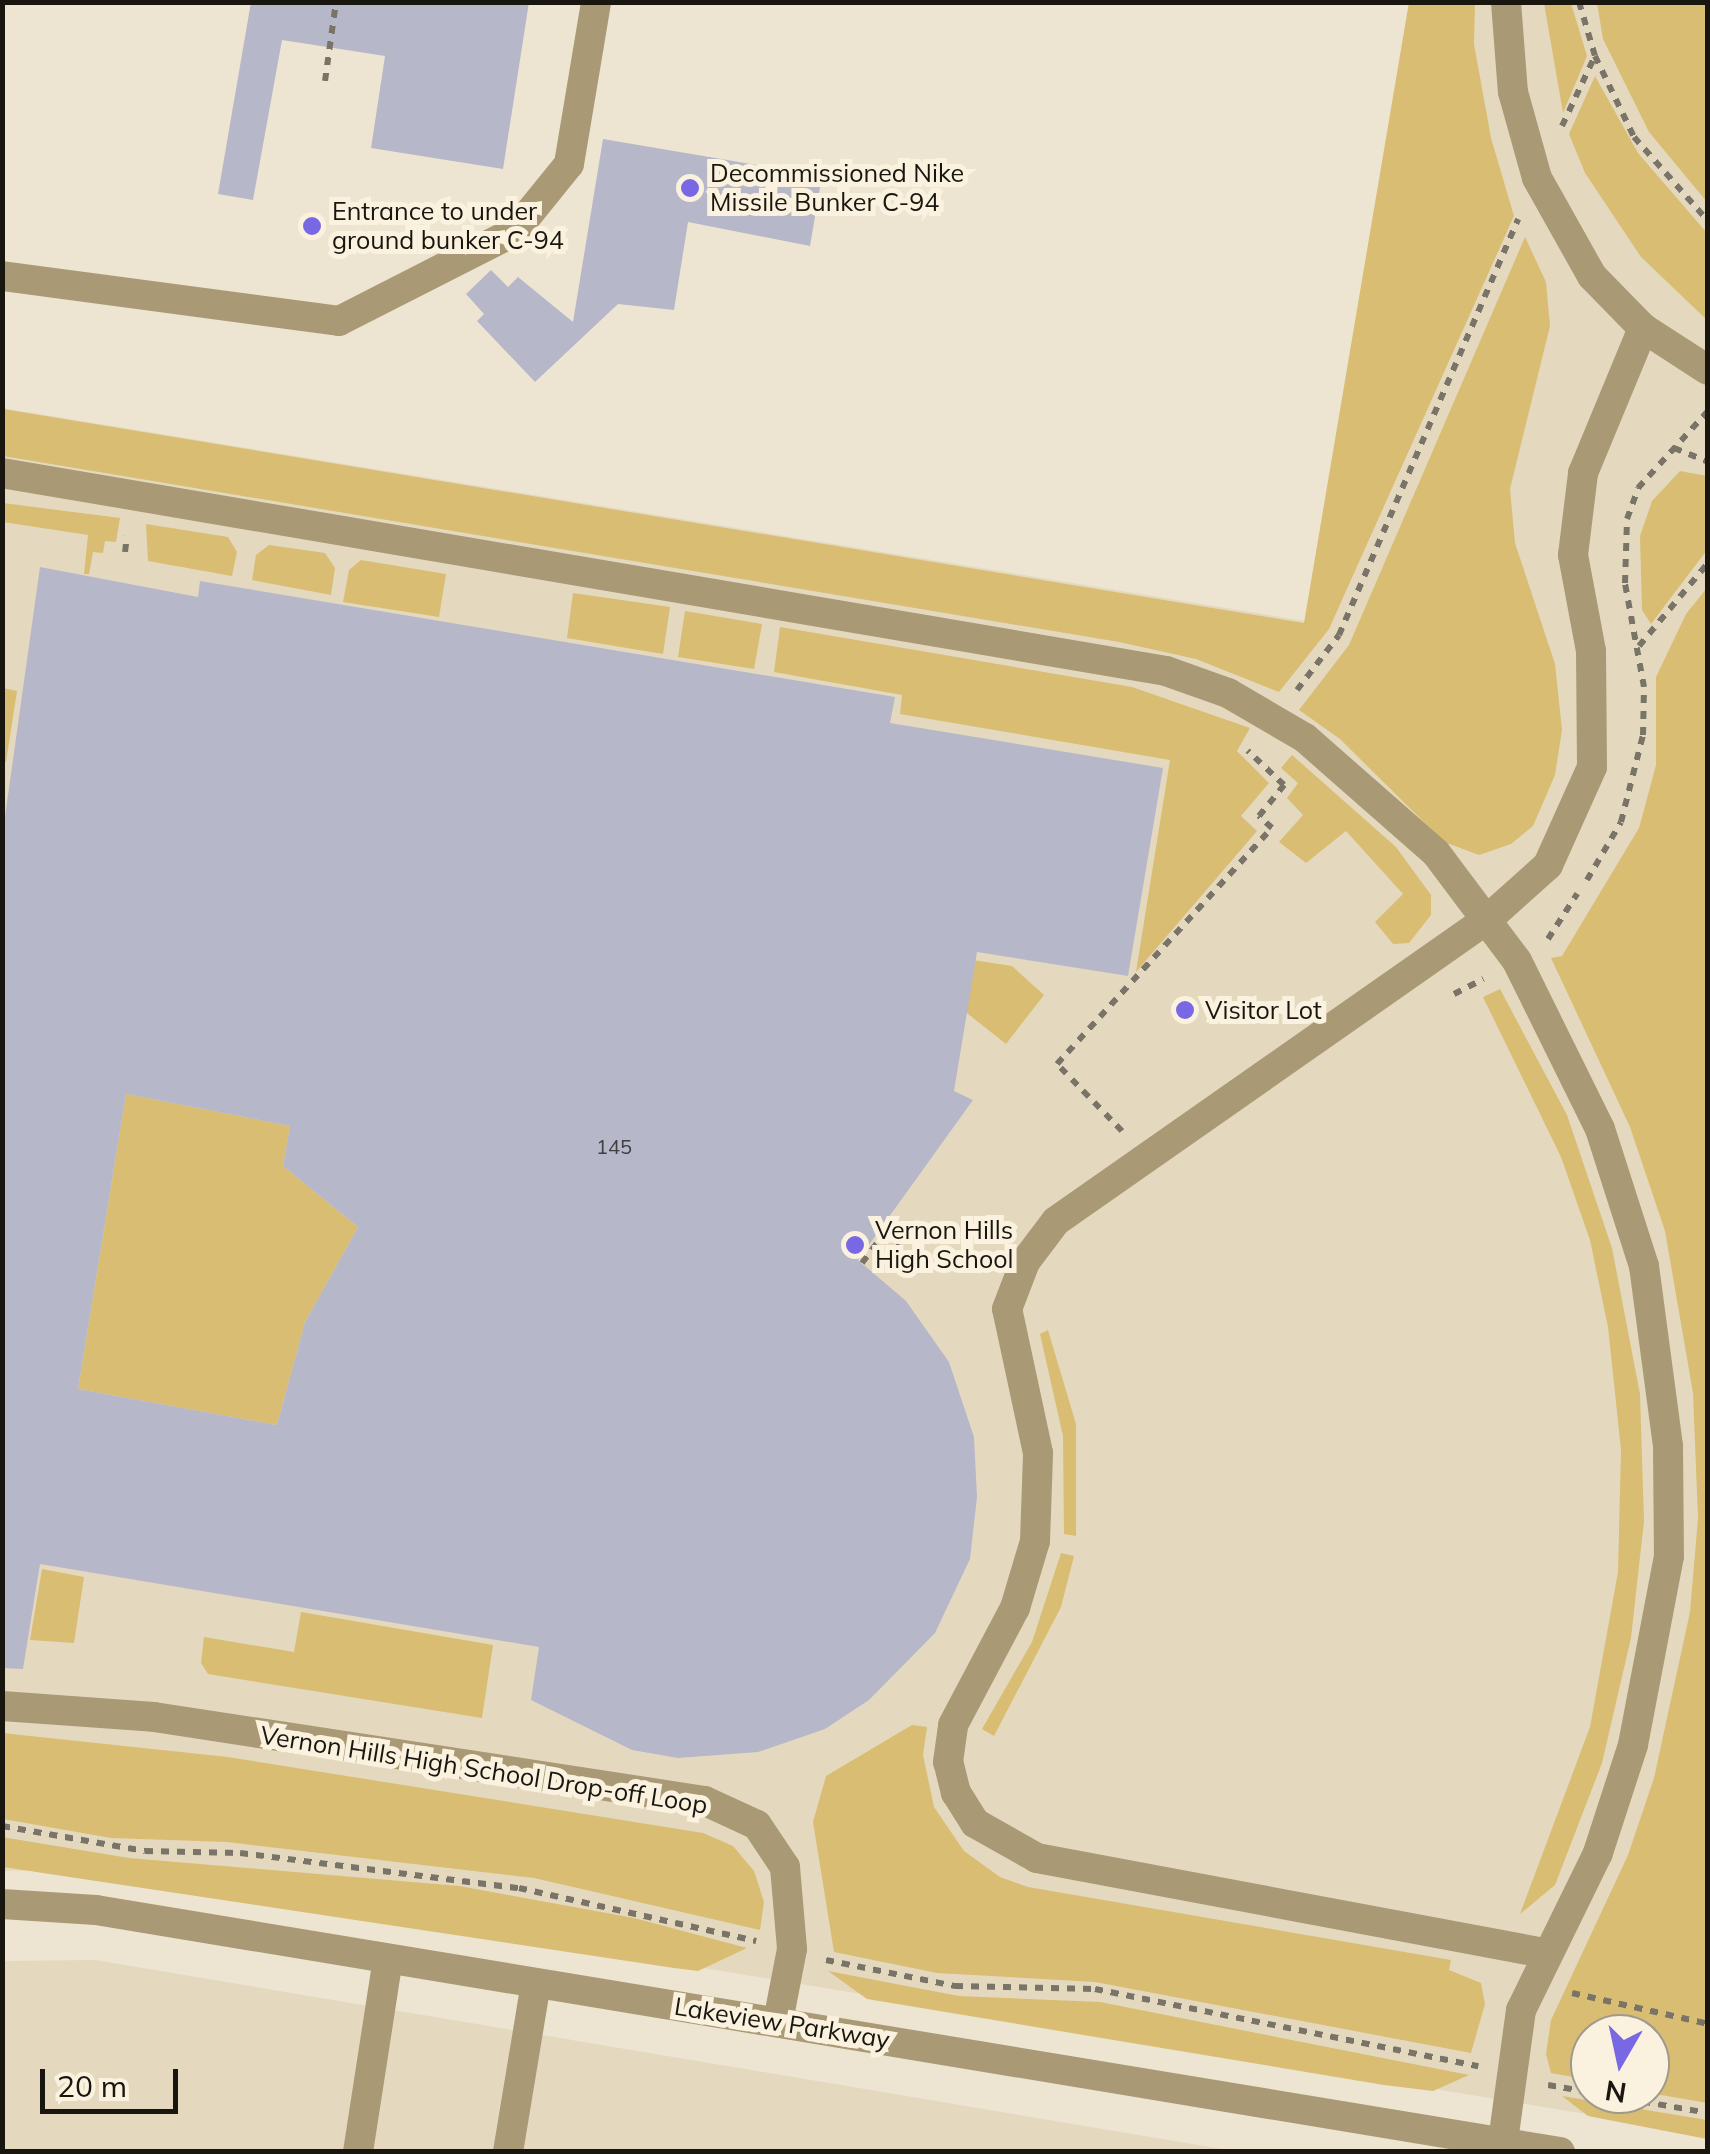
<!DOCTYPE html>
<html>
<head>
<meta charset="utf-8">
<style>
	body { margin:0 }
	#map { position:relative; width:1710px; height:2154px; overflow:hidden; background:#ede5d2; font-family:Mulish,sans-serif }
	div>[style] { position:absolute }
	.built>* { inset:0; background:#e4d9bf }
	.green>* { inset:0; background:#d9bd72 }
	.building>* { inset:0; background:#b7b7ca }
	.path>* { height:6px; margin-top:-3px; transform-origin:0; background:repeating-linear-gradient(90deg,#797467 0 8px,transparent 0 16px) }
	.minor>* { height:30px; margin:-15px; padding:0 15px; transform-origin:15px; border-radius:15px; background:#a99a75 }
	.dots>* { width:28px; height:28px; translate:-50% -50%; box-sizing:border-box; border:5px solid #faf2df; border-radius:50% }
	span { translate:-50% -50%; white-space:nowrap; text-align:center; line-height:1.15; -webkit-text-stroke:10px #faf2df; paint-order:stroke }
	.number-label { font-size:20px; color:#403e3e }
	.number-label span { -webkit-text-stroke-width:0 }
	.poi-label { font-size:25px; color:#19160f }
	.left { translate:0 -50%; text-align:left }
	.street-label { font-size:25px; color:#19160f }
	.frame { position:absolute; inset:0; border:5px solid #19160f; pointer-events:none }
	.north { position:absolute; left:1570px; top:2014px; width:100px; height:100px; box-sizing:border-box; background:#faf2df; border:2px solid #a09a8c; border-radius:50%; rotate:189deg; font-size:28px; font-weight:700; line-height:40px; text-align:center; color:#19160f }
	.north::after { content:''; display:block; margin:auto; width:35px; height:45px; background:#7968e3; clip-path:polygon(50% 0,100% 100%,50% 72%,0 100%) }
	.scale { position:absolute; left:40px; top:2069px; width:138px; height:45px; box-sizing:border-box; border:5px solid #19160f; border-top:0; padding-left:12px; font-size:30px; line-height:35px; white-space:nowrap; color:#19160f; -webkit-text-stroke:8px #faf2df; paint-order:stroke }
</style>
</head>
<body>
<div id="map">
	<div class="built">
		<i style="clip-path:polygon(evenodd,1412px 3px,1707px 3px,1707px 2134px,432px 1923px,67px 1870px,3px 1871px,2px 408px,1305px 621px,1412px 3px,1590px 2034px,1650px 2034px,1650px 2094px,1590px 2094px,1590px 2034px)"></i>
		<i style="clip-path:polygon(95px 1960px,1234px 2151px,3px 2151px,2px 1961px)"></i>
	</div>
	<div class="green">
		<i style="clip-path:polygon(1409px 2px,1475px 3px,1474px 44px,1491px 138px,1514px 216px,1329px 629px,1279px 692px,1196px 659px,1119px 642px,3px 456px,3px 409px,1304px 623px)"></i>
		<i style="clip-path:polygon(1544px 3px,1571px 3px,1587px 56px,1563px 113px)"></i>
		<i style="clip-path:polygon(1597px 3px,1707px 3px,1707px 202px,1649px 132px,1603px 39px)"></i>
		<i style="clip-path:polygon(1595px 76px,1638px 153px,1707px 233px,1707px 320px,1641px 257px,1585px 173px,1569px 134px)"></i>
		<i style="clip-path:polygon(1525px 237px,1546px 282px,1550px 326px,1510px 489px,1515px 543px,1555px 664px,1562px 730px,1555px 775px,1533px 826px,1511px 844px,1479px 855px,1444px 842px,1340px 739px,1299px 710px,1349px 645px)"></i>
		<i style="clip-path:polygon(1680px 471px,1707px 476px,1707px 550px,1651px 624px,1642px 610px,1640px 536px,1652px 501px)"></i>
		<i style="clip-path:polygon(3px 503px,120px 518px,116px 542px,105px 541px,103px 553px,93px 552px,89px 574px,84px 574px,88px 535px,3px 522px)"></i>
		<i style="clip-path:polygon(146px 524px,228px 537px,237px 552px,232px 576px,148px 561px)"></i>
		<i style="clip-path:polygon(269px 545px,325px 553px,335px 568px,331px 595px,252px 580px,256px 555px)"></i>
		<i style="clip-path:polygon(361px 560px,446px 574px,439px 617px,343px 602px,349px 570px)"></i>
		<i style="clip-path:polygon(1707px 588px,1707px 2103px,1650px 2093px,1650px 2034px,1590px 2034px,1590px 2080px,1551px 2073px,1546px 2054px,1551px 2020px,1628px 1855px,1654px 1778px,1690px 1612px,1698px 1518px,1693px 1393px,1665px 1231px,1630px 1127px,1551px 958px,1562px 956px,1639px 828px,1656px 765px,1656px 677px,1686px 614px)"></i>
		<i style="clip-path:polygon(573px 593px,670px 607px,663px 654px,567px 638px)"></i>
		<i style="clip-path:polygon(685px 611px,762px 624px,754px 669px,678px 657px)"></i>
		<i style="clip-path:polygon(780px 627px,1132px 687px,1250px 728px,1237px 751px,1269px 783px,1241px 816px,1257px 831px,1136px 972px,1170px 760px,900px 714px,902px 695px,774px 672px)"></i>
		<i style="clip-path:polygon(3px 688px,17px 691px,6px 762px,2px 761px)"></i>
		<i style="clip-path:polygon(1292px 755px,1396px 847px,1431px 895px,1431px 915px,1409px 943px,1393px 944px,1375px 922px,1403px 894px,1346px 831px,1306px 863px,1279px 842px,1303px 815px,1287px 798px,1298px 783px,1281px 768px)"></i>
		<i style="clip-path:polygon(966px 959px,1012px 966px,1044px 995px,1006px 1044px,958px 1006px)"></i>
		<i style="clip-path:polygon(1500px 989px,1567px 1115px,1612px 1248px,1640px 1394px,1644px 1521px,1631px 1638px,1602px 1763px,1555px 1885px,1520px 1914px,1590px 1727px,1618px 1572px,1621px 1450px,1608px 1327px,1590px 1240px,1561px 1157px,1483px 997px)"></i>
		<i style="clip-path:polygon(126px 1094px,290px 1126px,283px 1166px,358px 1227px,305px 1322px,277px 1425px,78px 1389px)"></i>
		<i style="clip-path:polygon(1048px 1330px,1076px 1424px,1076px 1536px,1064px 1534px,1063px 1436px,1040px 1334px)"></i>
		<i style="clip-path:polygon(1061px 1553px,1074px 1556px,1061px 1607px,994px 1736px,982px 1729px,1032px 1642px)"></i>
		<i style="clip-path:polygon(42px 1569px,84px 1577px,74px 1643px,30px 1640px)"></i>
		<i style="clip-path:polygon(301px 1612px,493px 1645px,482px 1718px,208px 1674px,201px 1663px,204px 1637px,294px 1652px)"></i>
		<i style="clip-path:polygon(912px 1725px,927px 1727px,923px 1755px,934px 1807px,964px 1851px,1000px 1877px,1028px 1887px,1451px 1960px,1449px 1970px,1481px 1983px,1485px 2004px,1471px 2053px,1095px 1982px,937px 1973px,834px 1952px,813px 1822px,826px 1776px)"></i>
		<i style="clip-path:polygon(2px 1733px,228px 1757px,703px 1833px,733px 1846px,754px 1871px,764px 1902px,760px 1930px,534px 1878px,227px 1842px,111px 1838px,3px 1819px)"></i>
		<i style="clip-path:polygon(2px 1837px,129px 1858px,459px 1886px,634px 1918px,747px 1948px,698px 1971px,674px 1968px,3px 1867px)"></i>
		<i style="clip-path:polygon(828px 1971px,959px 1996px,1100px 2002px,1469px 2075px,1433px 2091px,1384px 2085px,867px 1999px)"></i>
		<i style="clip-path:polygon(1562px 2096px,1707px 2120px,1707px 2139px,1588px 2116px)"></i>
	</div>
	<div class="building">
		<i style="clip-path:polygon(251px 2px,529px 2px,503px 169px,371px 148px,385px 56px,282px 40px,253px 200px,218px 194px)"></i>
		<i style="clip-path:polygon(603px 139px,822px 176px,810px 246px,688px 222px,674px 310px,618px 304px,535px 382px,477px 321px,484px 314px,466px 294px,491px 270px,508px 287px,518px 277px,573px 322px)"></i>
		<i style="clip-path:polygon(evenodd,40px 567px,198px 597px,200px 581px,895px 697px,890px 723px,1163px 768px,1128px 976px,977px 952px,954px 1091px,973px 1100px,858px 1260px,906px 1301px,949px 1362px,974px 1437px,977px 1497px,970px 1559px,935px 1633px,869px 1700px,825px 1729px,758px 1752px,678px 1758px,632px 1750px,531px 1700px,539px 1647px,40px 1564px,23px 1669px,2px 1668px,2px 838px,40px 567px,126px 1094px,290px 1126px,283px 1166px,358px 1227px,305px 1322px,277px 1425px,78px 1389px,126px 1094px)"></i>
	</div>
	<div class="path">
		<i style="left:1579px;top:2px;width:56px;rotate:73.5deg"></i>
		<i style="left:1595px;top:56px;width:90px;rotate:64.3deg"></i>
		<i style="left:1634px;top:137px;width:112px;rotate:48.6deg"></i>
		<i style="left:325px;top:81px;width:80px;rotate:-82.1deg"></i>
		<i style="left:1562px;top:126px;width:77px;rotate:-64.8deg"></i>
		<i style="left:1674px;top:448px;width:37px;rotate:22deg"></i>
		<i style="left:125px;top:552px;width:16px;rotate:-83deg"></i>
		<i style="left:1639px;top:646px;width:108px;rotate:-50.3deg"></i>
		<i style="left:1297px;top:690px;width:69px;rotate:-52.6deg"></i>
		<i style="left:1339px;top:635px;width:453px;rotate:-66.7deg"></i>
		<i style="left:1587px;top:880px;width:67px;rotate:-59.6deg"></i>
		<i style="left:1621px;top:822px;width:90px;rotate:-75.8deg"></i>
		<i style="left:1643px;top:735px;width:48px;rotate:-88.8deg"></i>
		<i style="left:1644px;top:687px;width:106px;rotate:-100.4deg"></i>
		<i style="left:1625px;top:583px;width:64px;rotate:-88.2deg"></i>
		<i style="left:1627px;top:519px;width:33px;rotate:-70deg"></i>
		<i style="left:1638px;top:488px;width:104px;rotate:-47.7deg"></i>
		<i style="left:1548px;top:939px;width:54px;rotate:-57.2deg"></i>
		<i style="left:1454px;top:994px;width:33px;rotate:-27deg"></i>
		<i style="left:1122px;top:1131px;width:93px;rotate:-134.1deg"></i>
		<i style="left:1057px;top:1064px;width:319px;rotate:-47.7deg"></i>
		<i style="left:1272px;top:828px;width:18px;rotate:-137deg"></i>
		<i style="left:1259px;top:816px;width:40px;rotate:-51deg"></i>
		<i style="left:1284px;top:785px;width:50px;rotate:-136.6deg"></i>
		<i style="left:862px;top:1263px;width:35px;rotate:-53deg"></i>
		<i style="left:883px;top:1235px;width:26px;rotate:39deg"></i>
		<i style="left:2px;top:1826px;width:145px;rotate:9.9deg"></i>
		<i style="left:145px;top:1851px;width:95px;rotate:1.2deg"></i>
		<i style="left:240px;top:1853px;width:281px;rotate:7.2deg"></i>
		<i style="left:519px;top:1888px;width:243px;rotate:12.6deg"></i>
		<i style="left:826px;top:1960px;width:132px;rotate:11.4deg"></i>
		<i style="left:955px;top:1986px;width:140px;rotate:1.2deg"></i>
		<i style="left:1095px;top:1989px;width:391px;rotate:11.4deg"></i>
		<i style="left:1572px;top:1993px;width:139px;rotate:12.8deg"></i>
		<i style="left:1548px;top:2085px;width:162px;rotate:9.9deg"></i>
	</div>
	<div class="minor">
		<i style="left:1506px;top:2px;width:90px;rotate:85.6deg"></i>
		<i style="left:1513px;top:92px;width:89px;rotate:74.4deg"></i>
		<i style="left:1537px;top:178px;width:112px;rotate:60.7deg"></i>
		<i style="left:1592px;top:276px;width:73px;rotate:45.6deg"></i>
		<i style="left:1643px;top:328px;width:77px;rotate:32.9deg"></i>
		<i style="left:2px;top:276px;width:340px;rotate:7.6deg"></i>
		<i style="left:339px;top:321px;width:196px;rotate:-27deg"></i>
		<i style="left:514px;top:232px;width:87px;rotate:-51deg"></i>
		<i style="left:569px;top:164px;width:164px;rotate:-80.5deg"></i>
		<i style="left:2px;top:473px;width:1181px;rotate:9.65deg"></i>
		<i style="left:1166px;top:671px;width:66px;rotate:19.5deg"></i>
		<i style="left:1228px;top:693px;width:89px;rotate:30.3deg"></i>
		<i style="left:1305px;top:738px;width:174px;rotate:41.3deg"></i>
		<i style="left:1436px;top:853px;width:135px;rotate:53.1deg"></i>
		<i style="left:1517px;top:961px;width:187px;rotate:63.7deg"></i>
		<i style="left:1600px;top:1129px;width:144px;rotate:72.2deg"></i>
		<i style="left:1644px;top:1266px;width:182px;rotate:82.4deg"></i>
		<i style="left:1668px;top:1446px;width:110px;rotate:89.5deg"></i>
		<i style="left:1669px;top:1556px;width:192px;rotate:100.8deg"></i>
		<i style="left:1633px;top:1745px;width:114px;rotate:108deg"></i>
		<i style="left:1598px;top:1853px;width:175px;rotate:116.1deg"></i>
		<i style="left:1521px;top:2010px;width:133px;rotate:97.8deg"></i>
		<i style="left:2px;top:1706px;width:152px;rotate:4.1deg"></i>
		<i style="left:154px;top:1717px;width:557px;rotate:8.67deg"></i>
		<i style="left:705px;top:1801px;width:57px;rotate:24.8deg"></i>
		<i style="left:757px;top:1825px;width:50px;rotate:56.3deg"></i>
		<i style="left:785px;top:1867px;width:82px;rotate:85.1deg"></i>
		<i style="left:792px;top:1949px;width:74px;rotate:100.9deg"></i>
		<i style="left:2px;top:1904px;width:94px;rotate:3.7deg"></i>
		<i style="left:96px;top:1910px;width:1484px;rotate:9.39deg"></i>
		<i style="left:1544px;top:1953px;width:516px;rotate:-169.39deg"></i>
		<i style="left:1037px;top:1858px;width:71px;rotate:-150.6deg"></i>
		<i style="left:975px;top:1823px;width:36px;rotate:-122deg"></i>
		<i style="left:956px;top:1793px;width:32px;rotate:-104deg"></i>
		<i style="left:948px;top:1762px;width:37px;rotate:-82deg"></i>
		<i style="left:953px;top:1725px;width:132px;rotate:-62.1deg"></i>
		<i style="left:1015px;top:1608px;width:70px;rotate:-73.4deg"></i>
		<i style="left:1035px;top:1541px;width:88px;rotate:-88deg"></i>
		<i style="left:1038px;top:1453px;width:147px;rotate:-102.1deg"></i>
		<i style="left:1007px;top:1309px;width:50px;rotate:-69deg"></i>
		<i style="left:1025px;top:1262px;width:51px;rotate:-52.9deg"></i>
		<i style="left:1056px;top:1221px;width:528px;rotate:-34.98deg"></i>
		<i style="left:1489px;top:918px;width:79px;rotate:-41.9deg"></i>
		<i style="left:1548px;top:865px;width:107px;rotate:-65.8deg"></i>
		<i style="left:1592px;top:767px;width:116px;rotate:-90.5deg"></i>
		<i style="left:1591px;top:651px;width:98px;rotate:-100.6deg"></i>
		<i style="left:1573px;top:555px;width:83px;rotate:-83deg"></i>
		<i style="left:1583px;top:473px;width:157px;rotate:-67.5deg"></i>
		<i style="left:358px;top:2152px;width:195px;rotate:-81.2deg"></i>
		<i style="left:508px;top:2152px;width:171px;rotate:-80.6deg"></i>
	</div>
	<div class="dots">
		<i style="left:690px;top:188px;background:#7968e3"></i>
		<i style="left:312px;top:226px;background:#7968e3"></i>
		<i style="left:1185px;top:1010px;background:#7968e3"></i>
		<i style="left:855px;top:1245px;background:#7968e3"></i>
	</div>
	<div class="number-label">
		<span style="left:614px;top:1146px">145</span>
	</div>
	<div class="poi-label">
		<span class="left" style="left:710px;top:188px">Decommissioned Nike<br>Missile Bunker C-94</span>
		<span class="left" style="left:332px;top:226px">Entrance to under<br>ground bunker C-94</span>
		<span class="left" style="left:1205px;top:1010px">Visitor Lot</span>
		<span class="left" style="left:875px;top:1245px">Vernon Hills<br>High School</span>
	</div>
	<div class="street-label">
		<span style="left:484px;top:1770px;rotate:9deg">Vernon Hills High School Drop-off Loop</span>
		<span style="left:782px;top:2023px;rotate:9deg">Lakeview Parkway</span>
	</div>
	<div class="frame"></div>
	<div class="north">N</div>
	<div class="scale">20 m</div>
</div>
</body>
</html>
